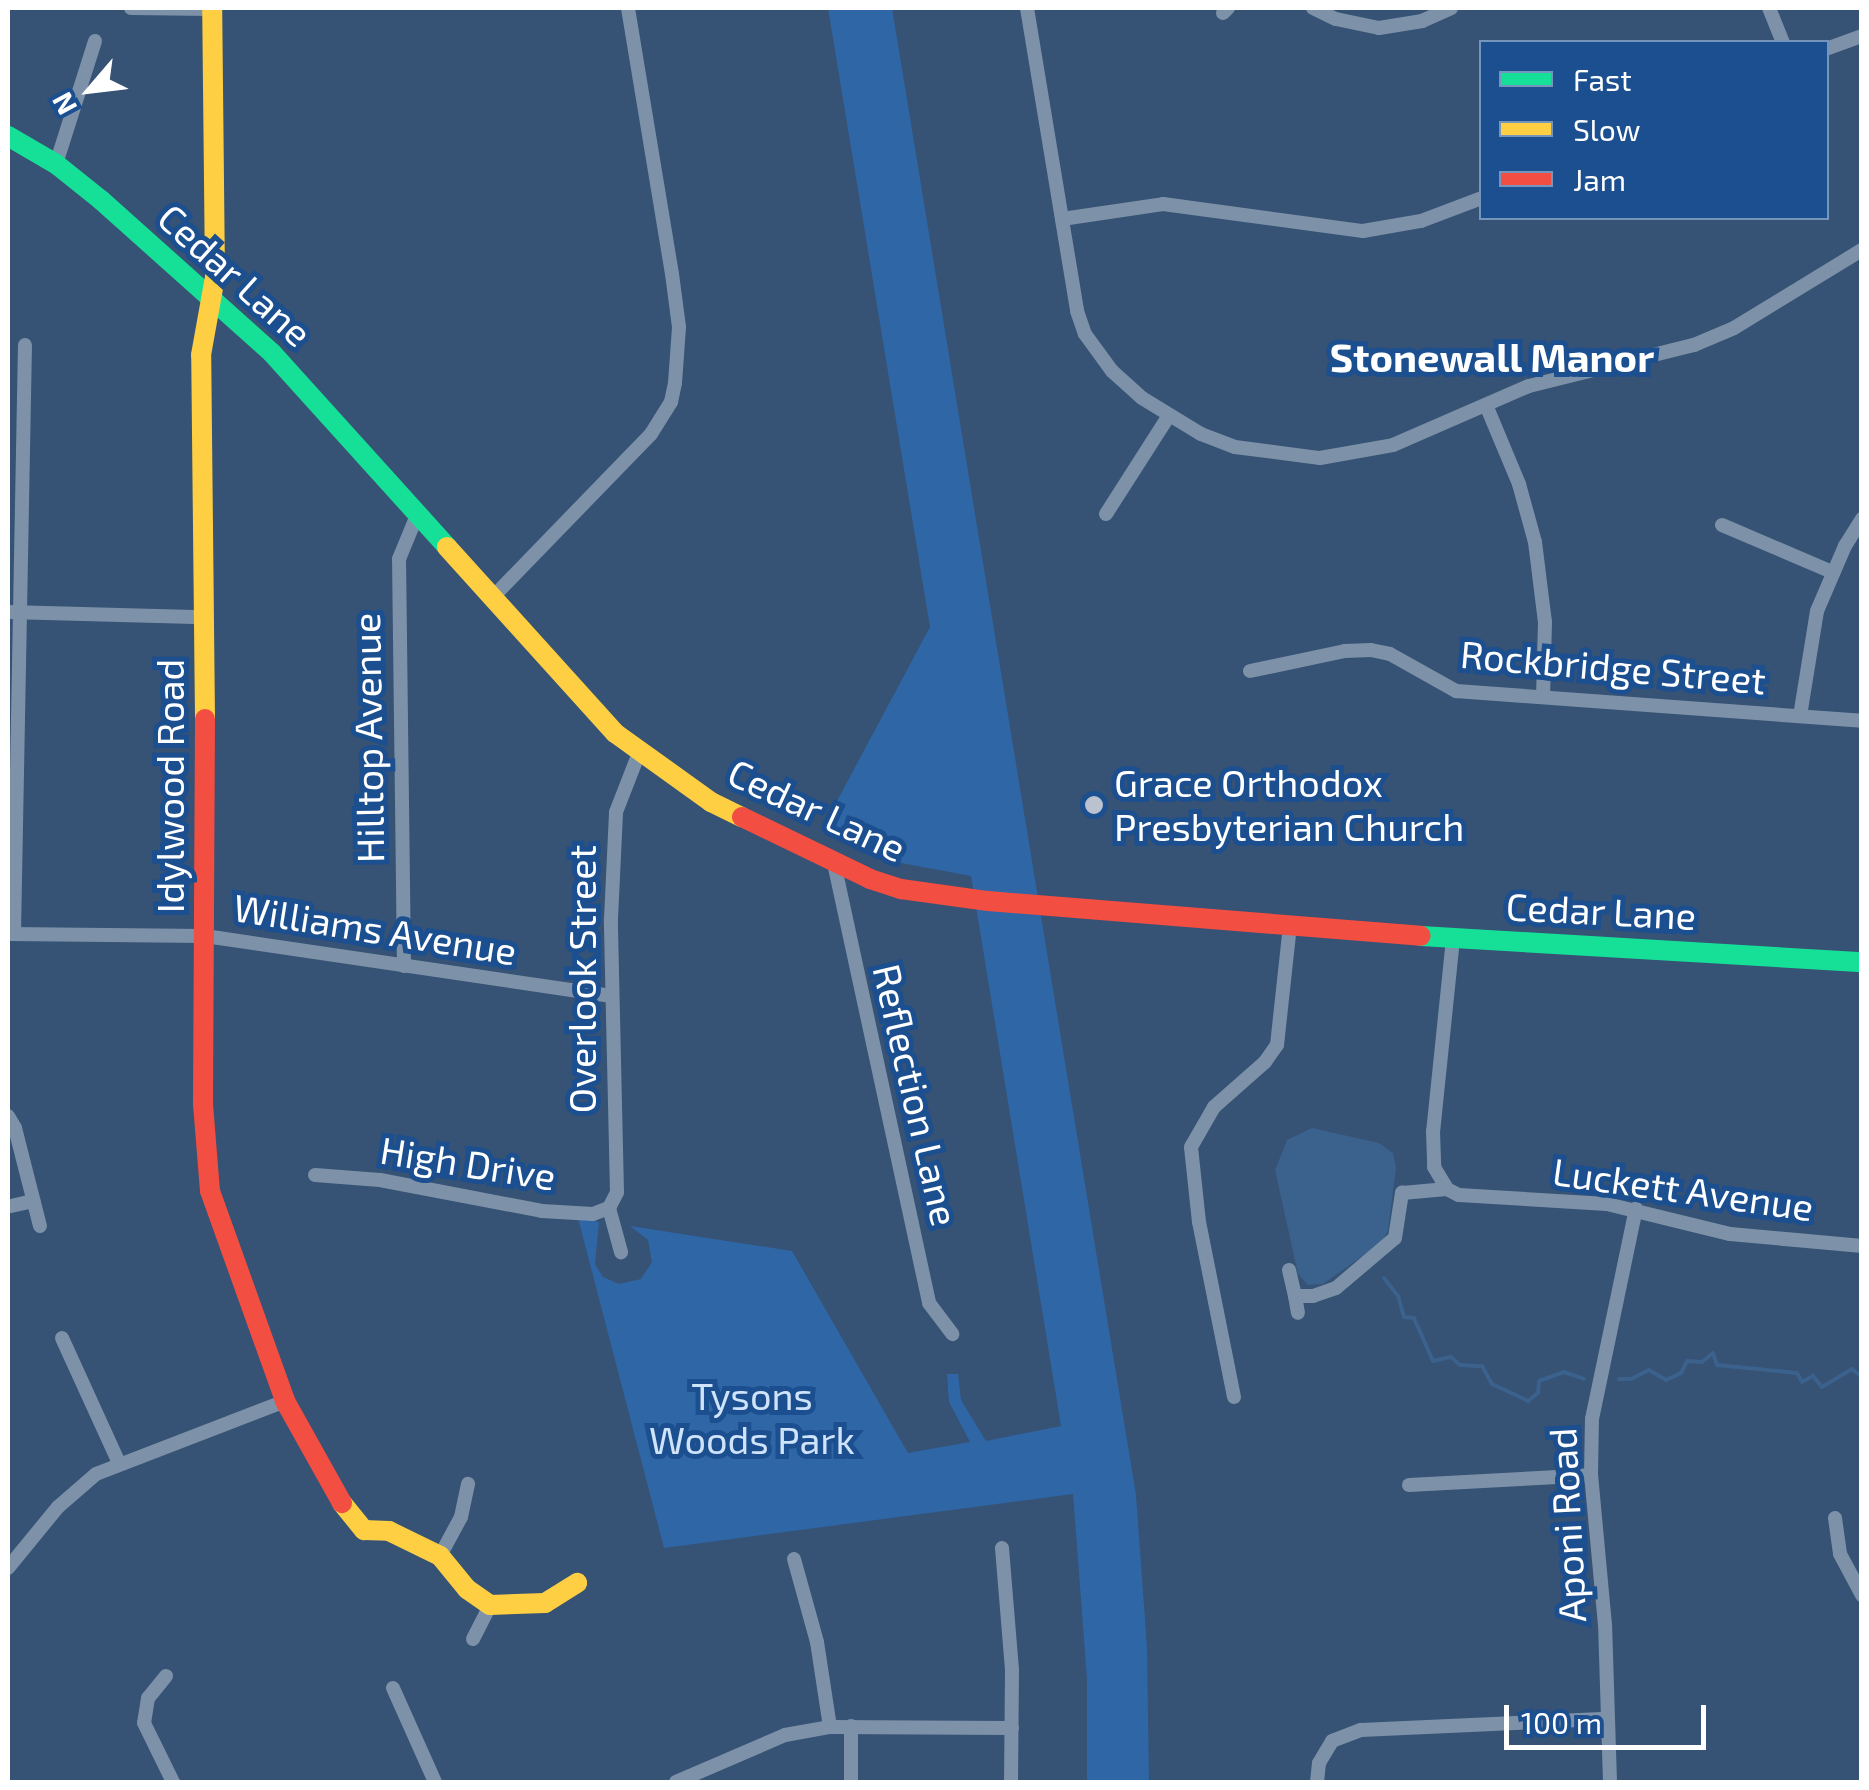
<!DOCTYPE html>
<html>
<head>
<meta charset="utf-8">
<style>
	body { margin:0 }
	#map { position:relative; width:1869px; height:1790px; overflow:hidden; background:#365274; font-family:"Exo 2",sans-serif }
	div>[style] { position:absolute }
	.green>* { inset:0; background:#2f66a5 }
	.water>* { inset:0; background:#3b618d }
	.stream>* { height:4px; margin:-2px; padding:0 2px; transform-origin:2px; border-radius:2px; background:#3b618d }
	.street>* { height:14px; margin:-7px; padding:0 7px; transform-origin:7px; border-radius:7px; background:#7d92a8 }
	.fast>* { height:20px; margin:-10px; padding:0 10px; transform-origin:10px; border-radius:10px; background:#16e098 }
	.slow>* { height:20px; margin:-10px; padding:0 10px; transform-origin:10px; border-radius:10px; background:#ffcf43 }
	.jam>* { height:20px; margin:-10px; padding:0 10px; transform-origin:10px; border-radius:10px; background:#f24e42 }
	.dots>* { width:28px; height:28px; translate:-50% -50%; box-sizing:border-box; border:5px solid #1b4f8f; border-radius:50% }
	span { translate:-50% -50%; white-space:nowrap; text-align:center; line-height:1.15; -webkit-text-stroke:10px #1b4f8f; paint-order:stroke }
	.street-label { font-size:38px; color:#fff }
	.poi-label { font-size:38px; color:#fff }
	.left { translate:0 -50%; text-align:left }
	.park-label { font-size:38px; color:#cfe3fa }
	.neighbourhood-label { font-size:40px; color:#fff; font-weight:700 }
	.frame { position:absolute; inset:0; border:10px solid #fff; pointer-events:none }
	.legend { position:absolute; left:1479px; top:40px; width:350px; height:180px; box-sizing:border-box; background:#1b4f8f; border:2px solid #7695bc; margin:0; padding:12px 18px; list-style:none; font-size:30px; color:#fff }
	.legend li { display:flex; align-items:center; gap:20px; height:50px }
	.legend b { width:50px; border:2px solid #7695bc }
	.north { position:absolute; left:40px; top:40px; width:100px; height:100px; -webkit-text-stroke:8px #1b4f8f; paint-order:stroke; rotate:242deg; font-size:28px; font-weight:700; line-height:40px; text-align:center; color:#fff }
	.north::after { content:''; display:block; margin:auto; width:35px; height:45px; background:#fff; clip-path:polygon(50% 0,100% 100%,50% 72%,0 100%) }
	.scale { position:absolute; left:1504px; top:1705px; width:202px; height:45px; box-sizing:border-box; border:5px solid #fff; border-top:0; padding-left:12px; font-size:30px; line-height:35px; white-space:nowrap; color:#fff; -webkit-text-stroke:8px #1b4f8f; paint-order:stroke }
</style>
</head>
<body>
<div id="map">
	<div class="green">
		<i style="clip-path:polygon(828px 8px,892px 8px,1136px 1495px,1147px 1647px,1149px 1782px,1087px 1782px,1087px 1679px,1073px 1494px,664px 1548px,578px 1218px,599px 1222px,595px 1264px,603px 1277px,619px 1284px,641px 1279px,652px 1262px,648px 1240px,630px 1226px,792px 1251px,908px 1453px,970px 1442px,949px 1402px,947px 1374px,958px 1374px,961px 1400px,986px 1441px,1061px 1426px,971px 876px,901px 863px,822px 829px,930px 627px)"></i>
	</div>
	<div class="water">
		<i style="clip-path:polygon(1312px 1128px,1379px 1143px,1393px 1153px,1396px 1168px,1388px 1231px,1381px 1243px,1323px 1284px,1308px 1285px,1298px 1274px,1275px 1170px,1287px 1140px)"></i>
	</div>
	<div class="stream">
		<i style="left:1384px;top:1278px;width:23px;rotate:52deg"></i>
		<i style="left:1398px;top:1296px;width:22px;rotate:74deg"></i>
		<i style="left:1404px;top:1317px;width:10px;rotate:6deg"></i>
		<i style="left:1414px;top:1318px;width:47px;rotate:66.2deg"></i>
		<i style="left:1433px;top:1361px;width:18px;rotate:-13deg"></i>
		<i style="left:1451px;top:1357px;width:12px;rotate:42deg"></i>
		<i style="left:1460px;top:1365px;width:22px;rotate:3deg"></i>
		<i style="left:1482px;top:1366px;width:21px;rotate:61deg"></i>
		<i style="left:1492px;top:1384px;width:40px;rotate:25deg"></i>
		<i style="left:1528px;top:1401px;width:13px;rotate:-39deg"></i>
		<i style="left:1538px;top:1393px;width:12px;rotate:-85deg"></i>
		<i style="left:1539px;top:1381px;width:27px;rotate:-20deg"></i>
		<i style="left:1564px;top:1372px;width:21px;rotate:19deg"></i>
		<i style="left:1619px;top:1379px;width:12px"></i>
		<i style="left:1631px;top:1379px;width:20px;rotate:-27deg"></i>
		<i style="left:1649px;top:1370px;width:20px;rotate:30deg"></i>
		<i style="left:1666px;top:1380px;width:17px;rotate:-25deg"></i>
		<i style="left:1681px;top:1373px;width:13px;rotate:-63deg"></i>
		<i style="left:1687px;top:1361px;width:15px;rotate:4deg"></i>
		<i style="left:1702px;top:1362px;width:14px;rotate:-39deg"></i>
		<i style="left:1713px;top:1353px;width:13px;rotate:72deg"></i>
		<i style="left:1717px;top:1365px;width:80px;rotate:5.7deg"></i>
		<i style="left:1797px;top:1373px;width:10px;rotate:61deg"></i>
		<i style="left:1802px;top:1382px;width:13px;rotate:-29deg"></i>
		<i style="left:1813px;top:1376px;width:14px;rotate:51deg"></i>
		<i style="left:1822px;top:1387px;width:35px;rotate:-31deg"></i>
		<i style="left:1852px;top:1369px;width:13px;rotate:39deg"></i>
	</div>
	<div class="street">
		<i style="left:131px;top:8px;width:81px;rotate:0.7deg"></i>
		<i style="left:1027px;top:8px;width:307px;rotate:80.6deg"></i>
		<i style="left:1077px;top:311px;width:24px;rotate:71deg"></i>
		<i style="left:1085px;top:334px;width:46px;rotate:53.9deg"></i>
		<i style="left:1112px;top:371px;width:40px;rotate:42deg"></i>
		<i style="left:1142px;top:398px;width:69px;rotate:31.4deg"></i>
		<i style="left:1201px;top:434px;width:36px;rotate:21deg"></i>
		<i style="left:1235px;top:447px;width:86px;rotate:7.4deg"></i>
		<i style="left:1320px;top:458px;width:74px;rotate:-10.1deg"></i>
		<i style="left:1393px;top:445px;width:148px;rotate:-23.5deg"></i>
		<i style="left:1529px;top:386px;width:170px;rotate:-14deg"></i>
		<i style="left:1694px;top:345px;width:43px;rotate:-23deg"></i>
		<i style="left:1734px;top:328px;width:150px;rotate:-31.4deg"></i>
		<i style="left:1313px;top:8px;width:25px;rotate:26deg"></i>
		<i style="left:1336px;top:19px;width:44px;rotate:11.8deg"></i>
		<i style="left:1379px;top:28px;width:44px;rotate:-9.2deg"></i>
		<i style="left:1422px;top:21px;width:32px;rotate:-24deg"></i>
		<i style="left:1769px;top:8px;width:37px;rotate:68deg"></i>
		<i style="left:1223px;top:13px;width:7px;rotate:-45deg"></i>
		<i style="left:1826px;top:49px;width:38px;rotate:-20deg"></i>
		<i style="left:56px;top:164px;width:129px;rotate:-72.4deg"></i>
		<i style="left:1062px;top:219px;width:102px;rotate:-8.4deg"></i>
		<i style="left:1163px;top:204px;width:202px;rotate:7.7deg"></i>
		<i style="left:1363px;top:231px;width:59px;rotate:-9.8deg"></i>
		<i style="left:1421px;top:221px;width:65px;rotate:-20.7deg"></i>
		<i style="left:1486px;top:405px;width:86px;rotate:67.3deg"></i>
		<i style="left:1519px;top:484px;width:60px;rotate:74.6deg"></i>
		<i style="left:1535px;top:542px;width:81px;rotate:82.9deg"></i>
		<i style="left:1545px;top:622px;width:75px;rotate:91.5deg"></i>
		<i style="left:1106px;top:514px;width:115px;rotate:-57.4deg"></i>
		<i style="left:1722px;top:525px;width:120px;rotate:23.1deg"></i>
		<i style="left:492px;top:598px;width:228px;rotate:-45.9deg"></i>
		<i style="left:651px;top:434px;width:38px;rotate:-58deg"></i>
		<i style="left:671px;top:402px;width:19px;rotate:-78deg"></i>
		<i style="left:675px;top:383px;width:56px;rotate:-85.9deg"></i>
		<i style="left:679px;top:327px;width:53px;rotate:-97.5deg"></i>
		<i style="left:672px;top:274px;width:270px;rotate:-99.4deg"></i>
		<i style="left:8px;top:612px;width:196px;rotate:1.5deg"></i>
		<i style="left:1250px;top:671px;width:97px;rotate:-11.9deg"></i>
		<i style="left:1345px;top:651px;width:26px;rotate:-2deg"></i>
		<i style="left:1371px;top:650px;width:19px;rotate:12deg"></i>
		<i style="left:1390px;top:654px;width:76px;rotate:29.3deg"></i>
		<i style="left:1456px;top:691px;width:407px;rotate:4.2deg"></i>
		<i style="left:1800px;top:716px;width:106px;rotate:-80.8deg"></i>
		<i style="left:1817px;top:611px;width:71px;rotate:-66.7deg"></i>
		<i style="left:1845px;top:546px;width:32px;rotate:-58deg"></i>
		<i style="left:834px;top:863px;width:450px;rotate:77.8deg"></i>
		<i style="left:929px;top:1303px;width:39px;rotate:53deg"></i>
		<i style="left:14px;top:933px;width:588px;rotate:-88.93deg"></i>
		<i style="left:8px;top:934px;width:197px;rotate:0.6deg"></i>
		<i style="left:205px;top:936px;width:411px;rotate:8.4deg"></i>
		<i style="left:1453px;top:939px;width:193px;rotate:95.9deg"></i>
		<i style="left:1433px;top:1131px;width:36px;rotate:88deg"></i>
		<i style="left:1434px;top:1167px;width:26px;rotate:59deg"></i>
		<i style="left:1447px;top:1189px;width:13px;rotate:27deg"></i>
		<i style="left:1459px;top:1195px;width:148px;rotate:3.5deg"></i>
		<i style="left:1607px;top:1204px;width:127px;rotate:13.7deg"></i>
		<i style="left:1730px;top:1234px;width:133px;rotate:5.2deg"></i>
		<i style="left:404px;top:966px;width:407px;rotate:-90.7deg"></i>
		<i style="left:399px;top:559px;width:50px;rotate:-67.6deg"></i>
		<i style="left:8px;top:1116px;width:14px;rotate:60deg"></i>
		<i style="left:15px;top:1128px;width:101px;rotate:75.7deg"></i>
		<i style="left:315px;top:1175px;width:65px;rotate:4.4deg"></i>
		<i style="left:380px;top:1180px;width:165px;rotate:10.8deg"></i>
		<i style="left:542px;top:1211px;width:51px;rotate:3.4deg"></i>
		<i style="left:593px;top:1214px;width:17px;rotate:-21deg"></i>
		<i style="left:11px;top:1206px;width:23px;rotate:-13deg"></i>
		<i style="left:609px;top:1208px;width:18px;rotate:-63deg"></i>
		<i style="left:617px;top:1192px;width:273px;rotate:-91.3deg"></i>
		<i style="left:611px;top:919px;width:107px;rotate:-87.3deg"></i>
		<i style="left:616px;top:812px;width:63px;rotate:-68.7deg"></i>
		<i style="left:609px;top:1208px;width:46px;rotate:74.7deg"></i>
		<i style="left:1289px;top:1270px;width:27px;rotate:77deg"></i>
		<i style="left:1295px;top:1296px;width:18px"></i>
		<i style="left:1313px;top:1296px;width:24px;rotate:-19deg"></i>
		<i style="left:1336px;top:1288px;width:77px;rotate:-40.3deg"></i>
		<i style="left:1395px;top:1238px;width:46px;rotate:-81.2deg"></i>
		<i style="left:1402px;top:1193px;width:45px;rotate:-5.1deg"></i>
		<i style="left:1295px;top:1296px;width:17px;rotate:80deg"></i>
		<i style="left:62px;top:1338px;width:137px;rotate:65.5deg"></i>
		<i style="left:1234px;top:1397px;width:178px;rotate:-101.3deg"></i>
		<i style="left:1199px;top:1222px;width:75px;rotate:-96.1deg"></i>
		<i style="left:1191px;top:1147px;width:46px;rotate:-60.1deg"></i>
		<i style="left:1214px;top:1107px;width:68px;rotate:-41.4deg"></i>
		<i style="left:1265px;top:1062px;width:21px;rotate:-55deg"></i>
		<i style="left:1277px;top:1045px;width:121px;rotate:-83.8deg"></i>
		<i style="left:1409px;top:1485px;width:182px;rotate:-3.1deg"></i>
		<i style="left:1835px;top:1518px;width:36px;rotate:82deg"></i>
		<i style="left:1840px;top:1554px;width:47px;rotate:61.8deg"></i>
		<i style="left:1002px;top:1548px;width:122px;rotate:85.3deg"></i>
		<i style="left:1012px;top:1670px;width:112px;rotate:90.5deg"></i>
		<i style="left:440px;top:1556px;width:44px;rotate:-61.7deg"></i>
		<i style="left:461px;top:1517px;width:34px;rotate:-78deg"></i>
		<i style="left:794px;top:1559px;width:86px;rotate:74.5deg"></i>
		<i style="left:817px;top:1642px;width:86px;rotate:81.3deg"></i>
		<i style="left:8px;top:1568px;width:79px;rotate:-50.7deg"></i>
		<i style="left:58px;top:1507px;width:50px;rotate:-41deg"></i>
		<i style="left:96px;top:1474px;width:203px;rotate:-21.1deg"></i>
		<i style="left:473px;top:1639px;width:38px;rotate:-63deg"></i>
		<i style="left:166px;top:1676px;width:28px;rotate:129deg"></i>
		<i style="left:148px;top:1698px;width:25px;rotate:99deg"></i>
		<i style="left:144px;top:1723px;width:66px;rotate:63.8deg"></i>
		<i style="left:393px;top:1688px;width:103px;rotate:65.9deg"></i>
		<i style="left:676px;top:1782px;width:119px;rotate:-23.3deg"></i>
		<i style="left:785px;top:1735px;width:46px;rotate:-10.1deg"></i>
		<i style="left:830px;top:1727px;width:182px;rotate:0.3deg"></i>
		<i style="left:851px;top:1782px;width:56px;rotate:-90deg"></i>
		<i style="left:1317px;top:1782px;width:19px;rotate:-84deg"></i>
		<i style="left:1319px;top:1763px;width:26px;rotate:-59deg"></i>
		<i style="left:1332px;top:1741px;width:31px;rotate:-21deg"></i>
		<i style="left:1361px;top:1730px;width:246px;rotate:-2.6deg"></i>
		<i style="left:1610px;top:1782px;width:157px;rotate:-91.8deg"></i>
		<i style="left:1605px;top:1625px;width:151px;rotate:-95.3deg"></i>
		<i style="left:1591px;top:1475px;width:56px;rotate:-89deg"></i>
		<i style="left:1592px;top:1419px;width:215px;rotate:-78.2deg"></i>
	</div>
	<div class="fast">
		<i style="left:8px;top:136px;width:56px;rotate:30.3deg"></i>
		<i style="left:56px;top:164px;width:58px;rotate:38.7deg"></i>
		<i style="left:101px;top:200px;width:229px;rotate:41.8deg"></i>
		<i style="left:272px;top:353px;width:261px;rotate:47.9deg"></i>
		<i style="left:1421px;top:936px;width:442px;rotate:3.4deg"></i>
	</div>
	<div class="slow">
		<i style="left:447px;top:547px;width:251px;rotate:47.9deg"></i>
		<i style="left:615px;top:733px;width:118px;rotate:35.7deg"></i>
		<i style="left:711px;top:802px;width:34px;rotate:26deg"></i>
		<i style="left:205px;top:719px;width:364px;rotate:-90.6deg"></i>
		<i style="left:201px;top:355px;width:79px;rotate:-79.8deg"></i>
		<i style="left:215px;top:277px;width:269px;rotate:-90.6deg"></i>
		<i style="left:342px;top:1503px;width:35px;rotate:51deg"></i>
		<i style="left:364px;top:1530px;width:25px;rotate:2deg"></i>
		<i style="left:389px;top:1531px;width:57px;rotate:26.1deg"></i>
		<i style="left:440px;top:1556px;width:43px;rotate:50.7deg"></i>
		<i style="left:467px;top:1589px;width:28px;rotate:35deg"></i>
		<i style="left:490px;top:1605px;width:55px;rotate:-2.1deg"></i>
		<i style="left:545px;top:1603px;width:38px;rotate:-32deg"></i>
	</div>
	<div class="jam">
		<i style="left:205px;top:719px;width:385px;rotate:90.3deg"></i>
		<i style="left:203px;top:1104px;width:87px;rotate:85.4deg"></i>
		<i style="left:210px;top:1191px;width:223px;rotate:70.3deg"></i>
		<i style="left:285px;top:1401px;width:117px;rotate:60.8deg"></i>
		<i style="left:742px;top:817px;width:142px;rotate:25.8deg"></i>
		<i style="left:870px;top:879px;width:33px;rotate:18deg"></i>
		<i style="left:901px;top:889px;width:88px;rotate:7.9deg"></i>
		<i style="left:988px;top:901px;width:434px;rotate:4.6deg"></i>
	</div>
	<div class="dots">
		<i style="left:1094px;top:805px;background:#b9c2ce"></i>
	</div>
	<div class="street-label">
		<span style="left:235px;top:275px;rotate:42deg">Cedar Lane</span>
		<span style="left:1613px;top:667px;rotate:5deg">Rockbridge Street</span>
		<span style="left:368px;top:738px;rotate:-91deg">Hilltop Avenue</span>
		<span style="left:170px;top:786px;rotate:-90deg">Idylwood Road</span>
		<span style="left:817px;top:810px;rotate:25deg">Cedar Lane</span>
		<span style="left:1601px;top:911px;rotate:3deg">Cedar Lane</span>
		<span style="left:375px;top:929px;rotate:9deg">Williams Avenue</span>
		<span style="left:582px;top:979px;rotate:-90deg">Overlook Street</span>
		<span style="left:916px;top:1095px;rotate:77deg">Reflection Lane</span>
		<span style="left:468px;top:1163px;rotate:9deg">High Drive</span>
		<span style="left:1683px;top:1189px;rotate:8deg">Luckett Avenue</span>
		<span style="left:1567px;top:1525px;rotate:-93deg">Aponi Road</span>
	</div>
	<div class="poi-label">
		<span class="left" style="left:1114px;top:805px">Grace Orthodox<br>Presbyterian Church</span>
	</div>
	<div class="park-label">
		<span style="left:752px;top:1418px">Tysons<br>Woods Park</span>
	</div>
	<div class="neighbourhood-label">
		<span style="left:1492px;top:356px">Stonewall Manor</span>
	</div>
	<div class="frame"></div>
	<ul class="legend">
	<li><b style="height:12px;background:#16e098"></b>Fast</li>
	<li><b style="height:12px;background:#ffcf43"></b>Slow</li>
	<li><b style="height:12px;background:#f24e42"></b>Jam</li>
	</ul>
	<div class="north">N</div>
	<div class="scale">100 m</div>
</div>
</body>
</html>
